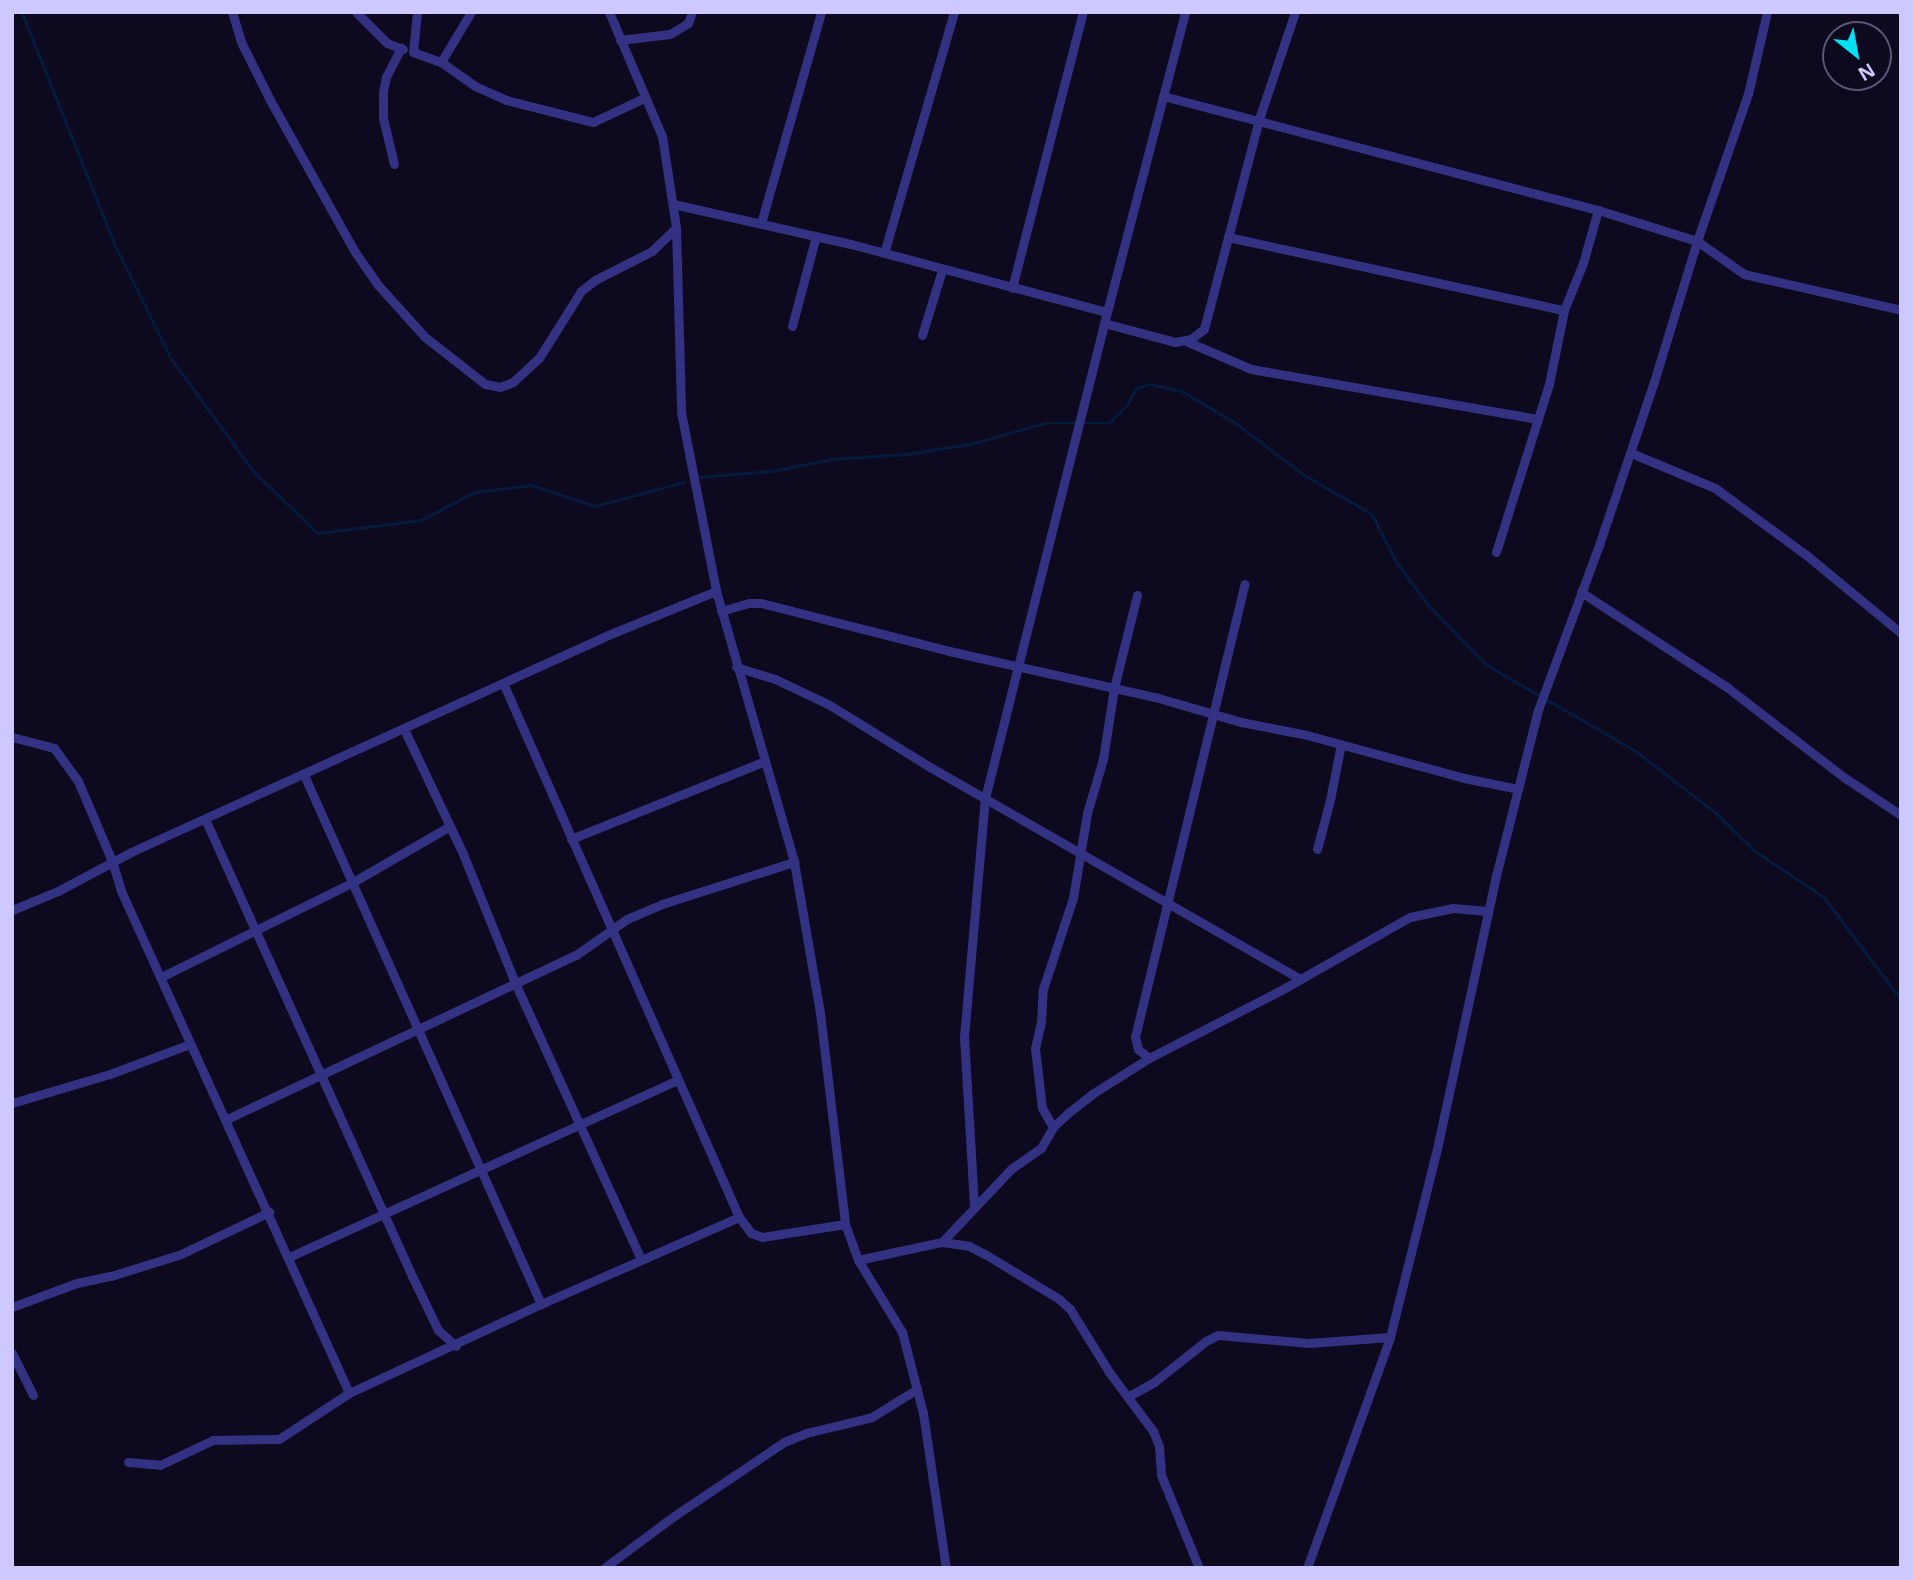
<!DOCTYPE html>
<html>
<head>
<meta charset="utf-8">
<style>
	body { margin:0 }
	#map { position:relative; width:1913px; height:1580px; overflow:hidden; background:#0d0a1f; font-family:"Noto Sans",sans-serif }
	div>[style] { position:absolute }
	.stream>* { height:2.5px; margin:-1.25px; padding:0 1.25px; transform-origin:1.25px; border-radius:1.25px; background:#051b3e }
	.street>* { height:9px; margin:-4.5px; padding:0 4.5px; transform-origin:4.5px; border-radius:4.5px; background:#323182 }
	span { translate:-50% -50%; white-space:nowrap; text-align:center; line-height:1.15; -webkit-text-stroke:5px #0d0a1f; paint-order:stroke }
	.frame { position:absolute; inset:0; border:14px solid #cdc8ff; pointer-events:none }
	.north { position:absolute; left:1822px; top:21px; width:70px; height:70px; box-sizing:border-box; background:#0d0a1f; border:2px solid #5a5679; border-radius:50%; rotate:149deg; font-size:19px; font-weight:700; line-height:28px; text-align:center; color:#cdc8ff }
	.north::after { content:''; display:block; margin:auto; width:24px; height:32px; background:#00e1f3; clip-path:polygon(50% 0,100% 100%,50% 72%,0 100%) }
</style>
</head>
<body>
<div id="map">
	<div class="stream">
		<i style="left:22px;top:12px;width:253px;rotate:68.2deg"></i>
		<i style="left:116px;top:247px;width:124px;rotate:63.6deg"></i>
		<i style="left:171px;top:358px;width:142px;rotate:53.9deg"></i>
		<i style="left:255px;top:473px;width:87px;rotate:43.6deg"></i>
		<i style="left:318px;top:533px;width:104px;rotate:-7.2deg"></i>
		<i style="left:421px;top:520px;width:61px;rotate:-27.4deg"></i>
		<i style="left:475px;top:492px;width:56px;rotate:-7.1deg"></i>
		<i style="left:531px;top:485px;width:67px;rotate:18.2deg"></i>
		<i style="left:595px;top:506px;width:92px;rotate:-15.1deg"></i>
		<i style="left:1083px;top:423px;width:26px"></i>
		<i style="left:1109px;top:423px;width:27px;rotate:-45deg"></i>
		<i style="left:1128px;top:404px;width:18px;rotate:-63deg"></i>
		<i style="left:1136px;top:388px;width:15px;rotate:-16deg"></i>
		<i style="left:1150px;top:384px;width:33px;rotate:12deg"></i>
		<i style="left:1182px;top:391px;width:63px;rotate:30.7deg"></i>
		<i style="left:1236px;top:423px;width:84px;rotate:37.3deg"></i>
		<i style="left:1303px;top:474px;width:80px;rotate:30.1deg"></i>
		<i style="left:1372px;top:514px;width:53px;rotate:62.9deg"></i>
		<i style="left:1396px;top:561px;width:56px;rotate:53.7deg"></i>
		<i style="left:1429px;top:606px;width:83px;rotate:45.5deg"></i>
		<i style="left:1487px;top:665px;width:172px;rotate:30deg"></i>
		<i style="left:1636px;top:751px;width:100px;rotate:37.7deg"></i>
		<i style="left:1715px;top:812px;width:56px;rotate:44.3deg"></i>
		<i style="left:1755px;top:851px;width:83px;rotate:33.7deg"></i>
		<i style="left:1824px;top:897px;width:128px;rotate:53deg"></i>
		<i style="left:700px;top:477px;width:72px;rotate:-4.8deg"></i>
		<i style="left:772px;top:471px;width:61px;rotate:-11.3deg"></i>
		<i style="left:832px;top:459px;width:75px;rotate:-3.8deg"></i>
		<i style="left:907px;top:454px;width:68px;rotate:-9.3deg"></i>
		<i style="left:974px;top:443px;width:74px;rotate:-15.7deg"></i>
		<i style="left:1045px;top:423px;width:32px"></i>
	</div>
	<div class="street">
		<i style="left:232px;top:12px;width:34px;rotate:73deg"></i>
		<i style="left:242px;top:44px;width:63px;rotate:63.4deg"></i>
		<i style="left:270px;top:100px;width:174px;rotate:60.8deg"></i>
		<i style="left:355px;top:252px;width:40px;rotate:55.1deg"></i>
		<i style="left:378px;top:285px;width:70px;rotate:47.9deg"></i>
		<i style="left:425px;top:337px;width:76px;rotate:38.1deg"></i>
		<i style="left:485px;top:384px;width:15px;rotate:11deg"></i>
		<i style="left:500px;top:387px;width:14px;rotate:-21deg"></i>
		<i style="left:513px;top:382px;width:35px;rotate:-43deg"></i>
		<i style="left:539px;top:358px;width:79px;rotate:-57.9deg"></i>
		<i style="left:581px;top:291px;width:18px;rotate:-38deg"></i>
		<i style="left:595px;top:280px;width:64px;rotate:-27deg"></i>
		<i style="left:652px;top:251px;width:33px;rotate:-44deg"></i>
		<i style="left:356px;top:12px;width:44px;rotate:45deg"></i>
		<i style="left:387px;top:43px;width:17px;rotate:21deg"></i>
		<i style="left:417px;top:12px;width:40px;rotate:95.7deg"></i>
		<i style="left:413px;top:52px;width:30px;rotate:20deg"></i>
		<i style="left:441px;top:62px;width:42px;rotate:35.2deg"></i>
		<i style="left:475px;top:86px;width:34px;rotate:24deg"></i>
		<i style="left:506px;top:100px;width:90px;rotate:14.2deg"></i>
		<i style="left:593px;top:122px;width:56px;rotate:-25.2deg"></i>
		<i style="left:609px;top:12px;width:135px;rotate:66.9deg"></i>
		<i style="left:662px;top:136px;width:93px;rotate:81.3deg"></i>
		<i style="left:676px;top:228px;width:184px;rotate:88.4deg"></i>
		<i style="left:681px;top:412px;width:182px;rotate:78.9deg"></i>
		<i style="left:716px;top:591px;width:282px;rotate:73.9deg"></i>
		<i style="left:794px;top:862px;width:153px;rotate:80.2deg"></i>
		<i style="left:820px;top:1013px;width:212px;rotate:83.2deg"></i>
		<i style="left:845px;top:1224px;width:38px;rotate:70deg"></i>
		<i style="left:858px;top:1260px;width:84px;rotate:58.6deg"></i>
		<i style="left:902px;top:1332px;width:84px;rotate:75.5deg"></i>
		<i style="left:923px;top:1413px;width:157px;rotate:81.6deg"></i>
		<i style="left:620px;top:40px;width:50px;rotate:-6.8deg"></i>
		<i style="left:670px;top:34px;width:21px;rotate:-31deg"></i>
		<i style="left:688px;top:23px;width:12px;rotate:-70deg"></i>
		<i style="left:441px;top:62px;width:58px;rotate:-59deg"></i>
		<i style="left:1163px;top:96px;width:450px;rotate:14.7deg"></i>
		<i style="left:1598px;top:210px;width:104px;rotate:17.4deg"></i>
		<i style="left:1697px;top:241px;width:57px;rotate:35.1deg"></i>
		<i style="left:1744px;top:274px;width:161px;rotate:12.9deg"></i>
		<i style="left:394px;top:164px;width:47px;rotate:-103.4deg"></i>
		<i style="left:383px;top:118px;width:26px;rotate:-90deg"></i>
		<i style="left:383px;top:92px;width:15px;rotate:-79deg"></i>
		<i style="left:386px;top:77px;width:33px;rotate:-63deg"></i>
		<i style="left:673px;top:204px;width:182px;rotate:12.7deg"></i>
		<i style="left:851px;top:244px;width:265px;rotate:14.9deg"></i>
		<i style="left:1107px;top:312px;width:310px;rotate:-75.4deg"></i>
		<i style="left:761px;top:223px;width:219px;rotate:-74.1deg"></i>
		<i style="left:1228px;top:237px;width:344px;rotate:12.3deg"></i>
		<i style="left:884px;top:253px;width:251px;rotate:-73.8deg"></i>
		<i style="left:1012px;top:288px;width:285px;rotate:-75.6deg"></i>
		<i style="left:1104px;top:323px;width:73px;rotate:15deg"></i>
		<i style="left:1175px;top:342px;width:16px;rotate:-11deg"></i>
		<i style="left:1191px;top:339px;width:16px;rotate:-38deg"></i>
		<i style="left:1204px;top:329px;width:217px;rotate:-75.3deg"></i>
		<i style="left:1259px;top:119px;width:113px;rotate:-71.4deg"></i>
		<i style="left:792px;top:326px;width:93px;rotate:-75.1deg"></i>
		<i style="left:922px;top:335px;width:68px;rotate:-72.9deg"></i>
		<i style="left:1186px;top:341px;width:71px;rotate:23.3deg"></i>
		<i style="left:1251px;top:369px;width:290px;rotate:9.9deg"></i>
		<i style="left:1631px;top:453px;width:91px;rotate:22.6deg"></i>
		<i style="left:1715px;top:488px;width:112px;rotate:36.3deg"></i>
		<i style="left:1805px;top:554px;width:124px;rotate:39.5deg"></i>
		<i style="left:1496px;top:552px;width:176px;rotate:-72.5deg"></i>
		<i style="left:1549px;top:384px;width:76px;rotate:-78.5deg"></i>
		<i style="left:1564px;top:310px;width:51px;rotate:-68deg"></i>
		<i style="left:1583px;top:263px;width:55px;rotate:-74.2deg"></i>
		<i style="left:1581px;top:592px;width:176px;rotate:33.1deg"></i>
		<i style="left:1728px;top:688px;width:148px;rotate:37.6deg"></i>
		<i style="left:1845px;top:778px;width:67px;rotate:33.5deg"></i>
		<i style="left:721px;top:611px;width:29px;rotate:-16deg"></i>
		<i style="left:749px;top:603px;width:12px"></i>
		<i style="left:761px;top:603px;width:194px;rotate:14.3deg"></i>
		<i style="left:949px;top:651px;width:211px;rotate:12.6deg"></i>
		<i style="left:1155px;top:697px;width:90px;rotate:16.2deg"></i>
		<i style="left:1241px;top:722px;width:67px;rotate:11.1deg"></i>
		<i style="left:1307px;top:735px;width:163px;rotate:15.3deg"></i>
		<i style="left:1464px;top:778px;width:55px;rotate:11.5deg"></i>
		<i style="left:736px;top:667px;width:41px;rotate:17.1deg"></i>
		<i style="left:775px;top:679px;width:59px;rotate:25.3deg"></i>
		<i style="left:828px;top:704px;width:120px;rotate:31.7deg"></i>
		<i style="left:930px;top:767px;width:426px;rotate:29.8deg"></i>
		<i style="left:503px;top:683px;width:584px;rotate:66.16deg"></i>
		<i style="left:404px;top:729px;width:138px;rotate:64.7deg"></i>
		<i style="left:463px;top:854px;width:141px;rotate:68deg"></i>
		<i style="left:516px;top:985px;width:301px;rotate:65.5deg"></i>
		<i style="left:12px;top:737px;width:43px;rotate:14.7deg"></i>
		<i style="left:54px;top:748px;width:41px;rotate:54deg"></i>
		<i style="left:78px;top:781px;width:87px;rotate:67deg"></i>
		<i style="left:112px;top:861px;width:31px;rotate:73deg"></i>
		<i style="left:121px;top:891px;width:551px;rotate:65.57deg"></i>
		<i style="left:349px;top:1393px;width:212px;rotate:-24.9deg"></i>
		<i style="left:541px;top:1304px;width:216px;rotate:-23.7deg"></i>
		<i style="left:739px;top:1217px;width:20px;rotate:53deg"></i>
		<i style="left:751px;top:1233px;width:12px;rotate:20deg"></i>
		<i style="left:762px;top:1237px;width:84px;rotate:-8.9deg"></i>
		<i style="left:304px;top:775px;width:580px;rotate:65.87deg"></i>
		<i style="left:205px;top:819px;width:502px;rotate:65.63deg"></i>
		<i style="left:412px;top:1276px;width:60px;rotate:64.3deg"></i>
		<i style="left:438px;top:1330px;width:24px;rotate:42deg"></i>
		<i style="left:571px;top:839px;width:209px;rotate:-21.9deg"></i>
		<i style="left:1317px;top:849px;width:51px;rotate:-75.1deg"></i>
		<i style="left:1330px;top:800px;width:57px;rotate:-78.9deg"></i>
		<i style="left:12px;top:910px;width:50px;rotate:-22.4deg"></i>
		<i style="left:58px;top:891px;width:83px;rotate:-28.1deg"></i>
		<i style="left:131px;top:852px;width:524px;rotate:-24.46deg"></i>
		<i style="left:608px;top:635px;width:117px;rotate:-22.2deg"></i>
		<i style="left:161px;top:977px;width:214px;rotate:-26.3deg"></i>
		<i style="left:353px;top:882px;width:112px;rotate:-30deg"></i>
		<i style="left:1149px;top:1058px;width:14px;rotate:-141deg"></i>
		<i style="left:1138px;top:1049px;width:12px;rotate:-104deg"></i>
		<i style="left:1135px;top:1037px;width:466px;rotate:-76.4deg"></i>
		<i style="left:12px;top:1103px;width:102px;rotate:-16.5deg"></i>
		<i style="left:110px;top:1074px;width:85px;rotate:-20.6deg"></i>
		<i style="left:227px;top:1119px;width:386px;rotate:-25.2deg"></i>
		<i style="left:576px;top:955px;width:62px;rotate:-35.2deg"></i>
		<i style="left:627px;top:919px;width:38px;rotate:-23deg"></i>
		<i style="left:662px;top:904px;width:139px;rotate:-17.7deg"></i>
		<i style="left:1053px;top:1127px;width:22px;rotate:-120deg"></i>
		<i style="left:1042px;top:1108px;width:60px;rotate:-96.7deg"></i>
		<i style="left:1035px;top:1048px;width:27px;rotate:-77deg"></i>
		<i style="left:1041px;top:1022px;width:33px;rotate:-87deg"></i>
		<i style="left:1043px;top:989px;width:96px;rotate:-71.8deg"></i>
		<i style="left:1073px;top:898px;width:86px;rotate:-80.6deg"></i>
		<i style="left:1087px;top:813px;width:56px;rotate:-73.5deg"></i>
		<i style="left:1103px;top:759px;width:72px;rotate:-81.2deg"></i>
		<i style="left:1114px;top:688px;width:96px;rotate:-76.1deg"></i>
		<i style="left:974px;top:1205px;width:168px;rotate:-93.4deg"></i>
		<i style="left:964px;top:1037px;width:240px;rotate:-85deg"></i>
		<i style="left:985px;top:798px;width:501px;rotate:-75.91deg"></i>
		<i style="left:942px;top:1242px;width:27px;rotate:8deg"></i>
		<i style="left:969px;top:1246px;width:18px;rotate:27deg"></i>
		<i style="left:985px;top:1254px;width:87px;rotate:31.3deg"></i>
		<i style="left:1059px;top:1299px;width:15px;rotate:42deg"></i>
		<i style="left:1070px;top:1309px;width:74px;rotate:58.2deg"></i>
		<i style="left:1109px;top:1372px;width:74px;rotate:53.3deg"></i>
		<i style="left:1153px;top:1431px;width:16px;rotate:68deg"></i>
		<i style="left:1159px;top:1446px;width:29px;rotate:86deg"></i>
		<i style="left:1161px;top:1475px;width:100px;rotate:67.8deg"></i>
		<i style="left:289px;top:1257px;width:425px;rotate:-24.5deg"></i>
		<i style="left:858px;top:1260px;width:86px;rotate:-12.1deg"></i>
		<i style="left:942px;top:1242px;width:100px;rotate:-46.6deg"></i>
		<i style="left:1011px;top:1169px;width:37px;rotate:-35deg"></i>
		<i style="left:1041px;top:1148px;width:24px;rotate:-60deg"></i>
		<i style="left:1053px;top:1127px;width:21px;rotate:-43deg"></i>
		<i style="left:1068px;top:1113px;width:31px;rotate:-38deg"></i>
		<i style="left:1092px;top:1094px;width:67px;rotate:-32.3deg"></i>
		<i style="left:1149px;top:1058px;width:151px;rotate:-27.2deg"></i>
		<i style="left:1283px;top:989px;width:146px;rotate:-29.6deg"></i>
		<i style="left:1410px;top:917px;width:44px;rotate:-11.8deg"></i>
		<i style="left:1453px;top:908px;width:34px;rotate:5deg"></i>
		<i style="left:12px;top:1307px;width:69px;rotate:-20.3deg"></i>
		<i style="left:77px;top:1283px;width:35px;rotate:-12deg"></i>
		<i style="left:111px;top:1276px;width:73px;rotate:-17.4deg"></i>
		<i style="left:181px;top:1254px;width:98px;rotate:-25.5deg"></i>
		<i style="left:12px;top:1353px;width:47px;rotate:63.4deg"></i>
		<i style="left:1129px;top:1396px;width:29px;rotate:-29deg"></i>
		<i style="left:1154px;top:1382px;width:66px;rotate:-38.3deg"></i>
		<i style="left:1206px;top:1341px;width:13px;rotate:-27deg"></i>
		<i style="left:1218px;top:1335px;width:91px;rotate:5deg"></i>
		<i style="left:1309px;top:1343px;width:81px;rotate:-4.2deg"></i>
		<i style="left:128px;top:1462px;width:32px;rotate:5deg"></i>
		<i style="left:160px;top:1465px;width:59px;rotate:-25.3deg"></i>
		<i style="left:213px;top:1440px;width:66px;rotate:-0.9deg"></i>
		<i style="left:279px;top:1439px;width:84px;rotate:-33.3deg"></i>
		<i style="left:604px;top:1568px;width:87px;rotate:-36.6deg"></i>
		<i style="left:674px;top:1516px;width:133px;rotate:-33.9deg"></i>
		<i style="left:784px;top:1442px;width:24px;rotate:-22deg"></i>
		<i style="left:806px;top:1433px;width:68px;rotate:-13.6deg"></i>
		<i style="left:872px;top:1417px;width:53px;rotate:-31.9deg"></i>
		<i style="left:1307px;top:1568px;width:245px;rotate:-70.2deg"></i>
		<i style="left:1390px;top:1337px;width:199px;rotate:-76deg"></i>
		<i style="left:1438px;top:1144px;width:278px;rotate:-77.8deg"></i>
		<i style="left:1497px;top:872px;width:167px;rotate:-75.8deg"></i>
		<i style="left:1538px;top:710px;width:173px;rotate:-69.7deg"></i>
		<i style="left:1598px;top:548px;width:172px;rotate:-71.4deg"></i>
		<i style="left:1653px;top:385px;width:151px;rotate:-73deg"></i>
		<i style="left:1697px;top:241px;width:156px;rotate:-70.9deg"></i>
		<i style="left:1748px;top:94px;width:84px;rotate:-77deg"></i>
	</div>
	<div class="frame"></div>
	<div class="north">N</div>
</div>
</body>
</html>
